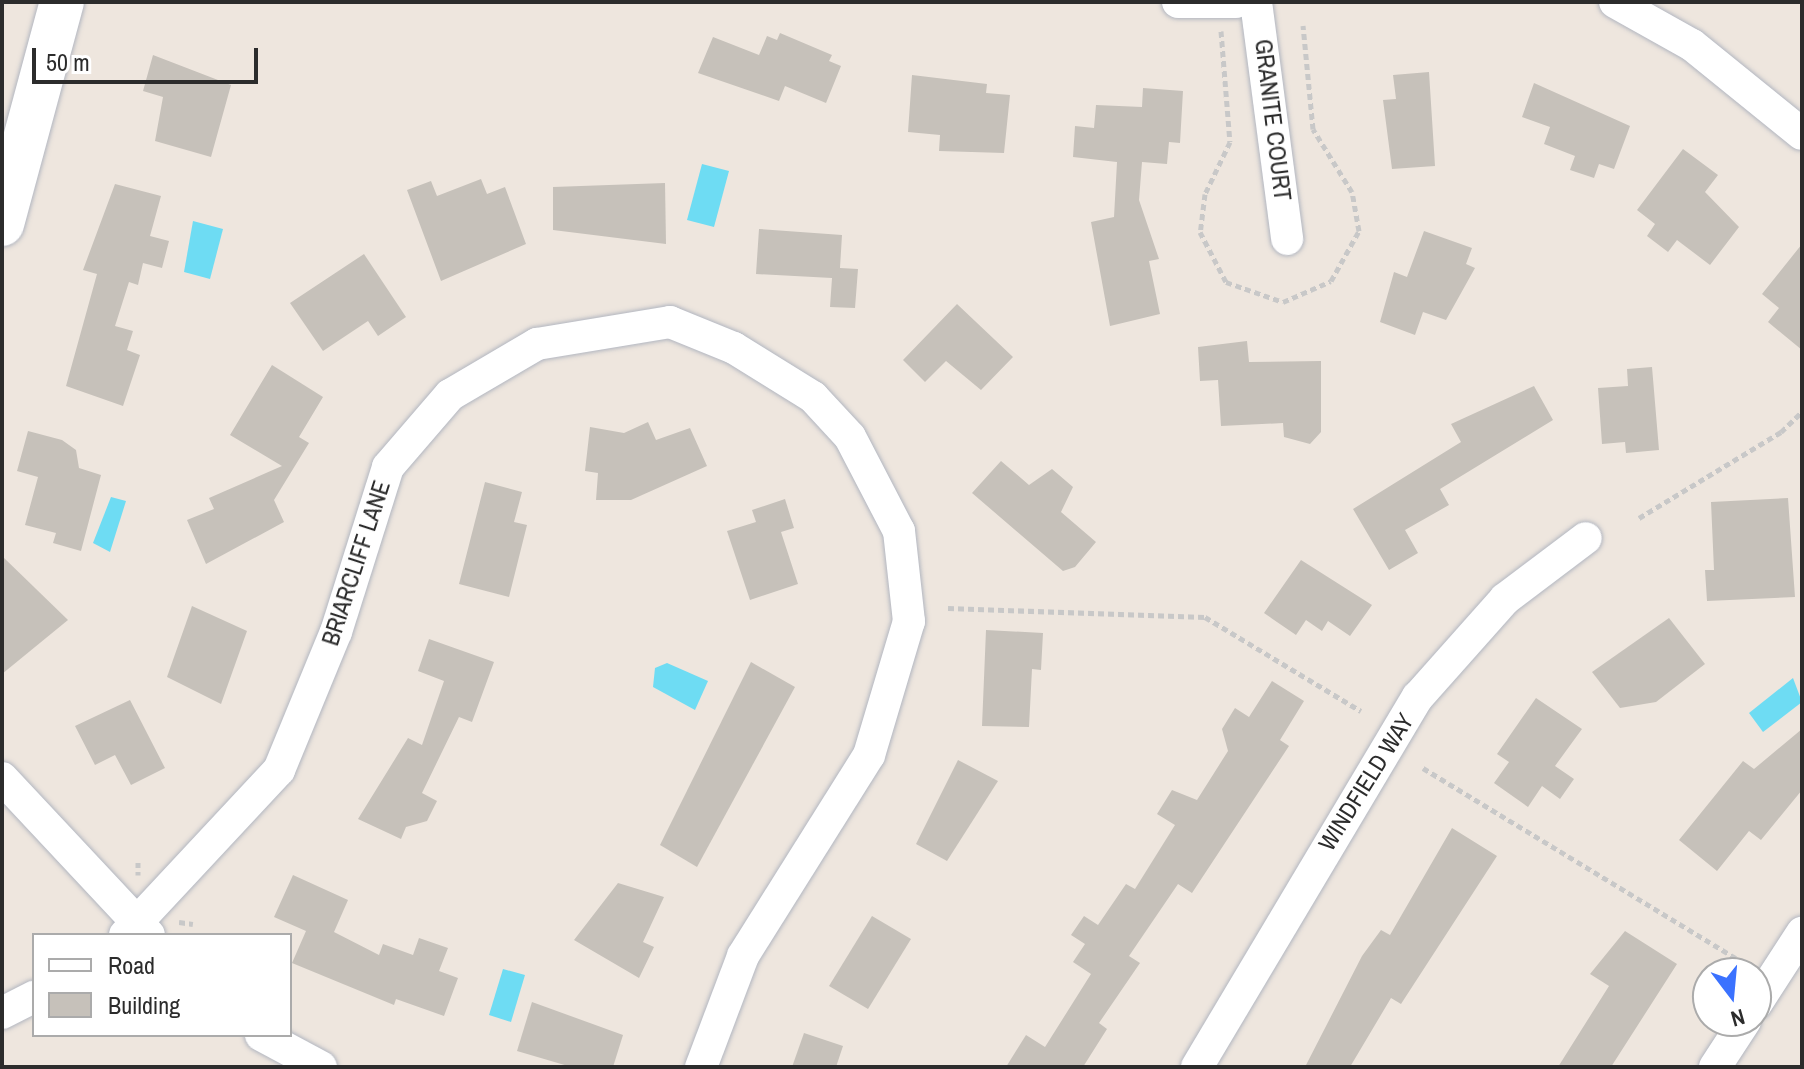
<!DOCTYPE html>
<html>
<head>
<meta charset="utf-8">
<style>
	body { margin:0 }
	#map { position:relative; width:1804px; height:1069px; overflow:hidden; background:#eee6de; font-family:"Archivo Narrow",sans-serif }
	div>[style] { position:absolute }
	.water>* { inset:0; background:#6edcf3 }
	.building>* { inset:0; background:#c6c1ba }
	.path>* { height:5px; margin-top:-2.5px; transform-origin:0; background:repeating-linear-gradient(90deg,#c8c8c8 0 6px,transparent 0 10px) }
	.roads { filter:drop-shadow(0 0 2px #b2b6c0) drop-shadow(0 0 2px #b2b6c0) }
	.street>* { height:32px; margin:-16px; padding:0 16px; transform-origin:16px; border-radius:16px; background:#fff }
	.secondary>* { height:44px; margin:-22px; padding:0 22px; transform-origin:22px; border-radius:22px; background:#fff }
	span { translate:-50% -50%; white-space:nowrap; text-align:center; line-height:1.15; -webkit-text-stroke:6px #fff; paint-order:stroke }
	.street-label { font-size:24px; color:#2c2c2c }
	.frame { position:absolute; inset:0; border:4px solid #2c2c2c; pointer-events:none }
	.legend { position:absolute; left:32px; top:933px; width:260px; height:104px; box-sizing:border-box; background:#fff; border:2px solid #ababab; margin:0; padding:10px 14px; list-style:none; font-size:24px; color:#2c2c2c }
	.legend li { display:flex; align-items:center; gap:16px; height:40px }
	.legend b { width:40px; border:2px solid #ababab }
	.north { position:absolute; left:1692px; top:957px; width:80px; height:80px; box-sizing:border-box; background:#fff; border:2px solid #ababab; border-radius:50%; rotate:164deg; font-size:22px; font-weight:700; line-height:32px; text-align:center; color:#2c2c2c }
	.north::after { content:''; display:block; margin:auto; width:28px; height:36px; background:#3b72ff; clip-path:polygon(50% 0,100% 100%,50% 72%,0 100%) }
	.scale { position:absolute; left:32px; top:48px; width:226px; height:36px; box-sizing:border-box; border:4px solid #2c2c2c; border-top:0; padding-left:10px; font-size:24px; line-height:28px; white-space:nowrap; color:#2c2c2c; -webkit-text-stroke:6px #fff; paint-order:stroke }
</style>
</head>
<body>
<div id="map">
	<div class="water">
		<i style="clip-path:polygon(702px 164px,729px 171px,714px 227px,687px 220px)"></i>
		<i style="clip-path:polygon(193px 221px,223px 229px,210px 279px,184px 272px)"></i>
		<i style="clip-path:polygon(111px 497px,126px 501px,110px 552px,93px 543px)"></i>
		<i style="clip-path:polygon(667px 663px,708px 681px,695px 710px,653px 687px,655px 668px)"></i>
		<i style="clip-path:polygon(1793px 678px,1802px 702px,1763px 732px,1749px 713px)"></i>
		<i style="clip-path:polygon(503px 969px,525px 975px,511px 1022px,489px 1015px)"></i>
	</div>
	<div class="building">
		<i style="clip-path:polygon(780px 33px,832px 55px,829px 61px,841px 66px,826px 103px,785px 86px,779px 101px,698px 73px,713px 37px,759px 55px,767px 36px,777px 40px)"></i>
		<i style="clip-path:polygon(153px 55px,231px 85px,211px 157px,155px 141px,163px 97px,143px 91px)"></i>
		<i style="clip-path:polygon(1429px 72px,1435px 166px,1392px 169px,1383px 100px,1396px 99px,1393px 75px)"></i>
		<i style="clip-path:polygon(912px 75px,987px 84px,986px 93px,1010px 95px,1004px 153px,939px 151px,940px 135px,908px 132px)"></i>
		<i style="clip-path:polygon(1534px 83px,1630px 126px,1614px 169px,1599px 164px,1594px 178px,1570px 170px,1575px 156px,1544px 144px,1550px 127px,1522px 117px)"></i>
		<i style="clip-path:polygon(1143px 88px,1183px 91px,1180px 143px,1169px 142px,1167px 164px,1142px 162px,1139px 200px,1159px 259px,1149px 261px,1160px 314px,1110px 326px,1091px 222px,1114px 217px,1117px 162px,1073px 157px,1075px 126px,1094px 128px,1096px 105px,1142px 107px)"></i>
		<i style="clip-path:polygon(1683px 149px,1718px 175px,1705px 192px,1739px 227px,1710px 265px,1677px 240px,1668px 252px,1647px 236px,1655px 224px,1637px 210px)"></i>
		<i style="clip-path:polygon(481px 179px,487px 194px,505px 187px,526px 244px,441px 281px,407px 190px,431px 181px,437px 196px)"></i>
		<i style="clip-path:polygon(665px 183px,666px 244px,553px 230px,553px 187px)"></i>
		<i style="clip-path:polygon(115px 184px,161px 196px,150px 236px,169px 241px,162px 268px,143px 263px,138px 285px,129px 282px,115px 326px,133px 331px,127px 350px,140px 355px,123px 406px,66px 386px,97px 274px,83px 270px)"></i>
		<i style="clip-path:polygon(759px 229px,842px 235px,840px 268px,858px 269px,855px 308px,830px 307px,832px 278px,756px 274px)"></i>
		<i style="clip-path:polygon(1424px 231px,1472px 248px,1466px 264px,1475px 268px,1446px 320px,1423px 312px,1415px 335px,1380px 322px,1394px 272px,1407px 277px)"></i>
		<i style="clip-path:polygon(1802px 244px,1802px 350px,1768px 322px,1779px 308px,1762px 294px)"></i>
		<i style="clip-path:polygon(364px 254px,406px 317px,378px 336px,368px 321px,323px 351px,290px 303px)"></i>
		<i style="clip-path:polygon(957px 304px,1013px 357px,981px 390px,946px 361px,925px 382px,903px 360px)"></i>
		<i style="clip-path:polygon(1247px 341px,1249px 362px,1321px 361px,1321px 432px,1310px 444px,1284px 437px,1283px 423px,1221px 426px,1218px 380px,1200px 381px,1198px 347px)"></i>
		<i style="clip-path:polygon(272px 365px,323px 397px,299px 437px,309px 443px,274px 500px,284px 522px,206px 564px,187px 520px,214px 509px,209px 498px,282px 466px,230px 435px)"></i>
		<i style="clip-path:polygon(1652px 367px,1659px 450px,1626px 453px,1625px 442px,1602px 444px,1598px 388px,1628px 386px,1627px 369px)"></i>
		<i style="clip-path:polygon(1534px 386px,1553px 420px,1440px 489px,1449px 505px,1405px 530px,1418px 553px,1389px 570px,1353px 509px,1461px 442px,1451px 424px)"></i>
		<i style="clip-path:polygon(648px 422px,656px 440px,690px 428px,707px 466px,631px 500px,596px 500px,598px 473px,585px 471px,590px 427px,624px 433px)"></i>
		<i style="clip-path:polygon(28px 431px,62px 440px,76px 450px,79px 468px,101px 475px,81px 551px,53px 543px,56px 533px,25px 525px,38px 477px,17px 471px)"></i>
		<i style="clip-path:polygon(1001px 461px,1029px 485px,1052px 469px,1073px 487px,1061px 512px,1096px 542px,1075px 567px,1063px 571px,972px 493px)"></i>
		<i style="clip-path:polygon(485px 482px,522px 492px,514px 522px,527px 525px,509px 597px,459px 584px)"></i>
		<i style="clip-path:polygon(1788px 498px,1795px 597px,1707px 601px,1705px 570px,1714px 570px,1711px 502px)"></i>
		<i style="clip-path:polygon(785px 499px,794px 528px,781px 532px,798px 584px,750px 600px,727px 531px,756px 522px,752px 510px)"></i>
		<i style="clip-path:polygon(2px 556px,68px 620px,2px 674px)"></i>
		<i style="clip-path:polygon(1301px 560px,1372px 605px,1350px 636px,1328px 621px,1322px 631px,1306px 620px,1296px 635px,1264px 613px)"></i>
		<i style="clip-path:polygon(192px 606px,247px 631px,221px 704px,167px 677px)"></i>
		<i style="clip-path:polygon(1669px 618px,1705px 664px,1656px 702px,1620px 708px,1592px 672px)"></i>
		<i style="clip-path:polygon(986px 630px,1043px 633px,1041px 670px,1032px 669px,1029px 727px,982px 726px)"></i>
		<i style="clip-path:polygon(429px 639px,494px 662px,472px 722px,459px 717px,422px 793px,437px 801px,427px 821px,406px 827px,401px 839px,358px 819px,408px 738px,422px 745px,444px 681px,418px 671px)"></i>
		<i style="clip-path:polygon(751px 662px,795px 687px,697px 867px,660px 845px)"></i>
		<i style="clip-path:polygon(1272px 681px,1304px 701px,1280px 740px,1289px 746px,1192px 893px,1178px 884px,1129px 956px,1140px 963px,1099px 1023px,1107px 1029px,1083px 1067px,1006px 1067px,1026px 1035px,1045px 1047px,1091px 974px,1073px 962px,1085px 944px,1071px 935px,1084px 916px,1098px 925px,1126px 884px,1135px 889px,1175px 825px,1157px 814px,1172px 790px,1197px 800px,1228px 751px,1222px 729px,1235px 708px,1249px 717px)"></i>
		<i style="clip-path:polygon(1536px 698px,1582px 729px,1555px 766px,1574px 779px,1560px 799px,1542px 786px,1528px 807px,1494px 783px,1509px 762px,1497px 754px)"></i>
		<i style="clip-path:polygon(130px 700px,165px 768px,131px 785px,115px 755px,95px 765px,75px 726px)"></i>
		<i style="clip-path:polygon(1802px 729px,1802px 790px,1761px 840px,1749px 831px,1717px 871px,1679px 840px,1743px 761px,1754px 769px)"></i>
		<i style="clip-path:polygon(958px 760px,998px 781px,947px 861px,916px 844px)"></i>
		<i style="clip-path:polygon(1452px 828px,1497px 856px,1401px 1004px,1391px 998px,1350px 1067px,1305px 1067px,1362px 956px,1381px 930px,1390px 935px)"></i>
		<i style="clip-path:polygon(293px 875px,348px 900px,334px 932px,379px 955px,383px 944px,413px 955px,419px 938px,448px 948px,439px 971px,458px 978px,444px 1016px,396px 999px,394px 1005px,292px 963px,306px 931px,274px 917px)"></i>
		<i style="clip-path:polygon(618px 883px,664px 897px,643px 942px,654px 947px,639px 978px,574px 940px)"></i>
		<i style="clip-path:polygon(872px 916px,911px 939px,868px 1009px,829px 986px)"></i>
		<i style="clip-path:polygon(1625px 931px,1677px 964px,1611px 1067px,1558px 1067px,1609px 986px,1590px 974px)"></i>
		<i style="clip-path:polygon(532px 1002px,623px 1035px,613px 1067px,568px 1066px,517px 1051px)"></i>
		<i style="clip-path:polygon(804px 1033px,843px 1046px,836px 1067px,792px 1067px)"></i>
	</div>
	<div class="path">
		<i style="left:1221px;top:31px;width:111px;rotate:85.4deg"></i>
		<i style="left:1230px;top:142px;width:58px;rotate:115.7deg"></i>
		<i style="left:1205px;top:194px;width:38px;rotate:97deg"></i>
		<i style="left:1200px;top:232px;width:56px;rotate:62.5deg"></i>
		<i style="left:1226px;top:282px;width:60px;rotate:19.3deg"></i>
		<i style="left:1283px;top:302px;width:52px;rotate:-23.6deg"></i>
		<i style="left:1331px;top:281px;width:57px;rotate:-60.8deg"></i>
		<i style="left:1359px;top:231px;width:40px;rotate:-100deg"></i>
		<i style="left:1352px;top:192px;width:74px;rotate:-121.8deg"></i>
		<i style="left:1313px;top:129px;width:104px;rotate:-95.5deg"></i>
		<i style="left:1639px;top:518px;width:166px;rotate:-31.2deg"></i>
		<i style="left:1781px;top:432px;width:29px;rotate:-44deg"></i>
		<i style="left:948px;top:608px;width:257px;rotate:2deg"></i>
		<i style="left:1205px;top:617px;width:182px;rotate:31.1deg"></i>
		<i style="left:1423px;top:768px;width:366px;rotate:31.3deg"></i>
		<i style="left:138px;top:862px;width:13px;rotate:90deg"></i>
		<i style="left:179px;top:922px;width:14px;rotate:8deg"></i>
	</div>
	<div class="roads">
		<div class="street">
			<i style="left:1178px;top:2px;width:58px"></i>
			<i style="left:1256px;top:2px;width:239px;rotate:82.5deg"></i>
			<i style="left:1615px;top:2px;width:88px;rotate:29.2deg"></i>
			<i style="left:1692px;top:45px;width:141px;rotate:39deg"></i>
			<i style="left:2px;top:778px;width:215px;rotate:46.9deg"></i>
			<i style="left:125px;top:935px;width:226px;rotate:-47deg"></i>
			<i style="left:279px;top:770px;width:149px;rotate:-67.6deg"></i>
			<i style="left:336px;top:632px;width:173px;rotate:-72.5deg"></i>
			<i style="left:388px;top:467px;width:95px;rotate:-49.3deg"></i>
			<i style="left:450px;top:395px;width:101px;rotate:-30.4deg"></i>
			<i style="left:537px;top:344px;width:135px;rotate:-9.4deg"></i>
			<i style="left:670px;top:322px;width:69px;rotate:22.1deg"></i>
			<i style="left:734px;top:348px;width:93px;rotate:31.8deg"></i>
			<i style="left:813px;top:397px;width:54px;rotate:47.2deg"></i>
			<i style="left:850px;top:437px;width:106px;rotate:62.5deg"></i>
			<i style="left:899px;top:531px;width:91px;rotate:83.7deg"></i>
			<i style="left:909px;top:621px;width:140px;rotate:106.6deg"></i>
			<i style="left:869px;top:755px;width:237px;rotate:122.1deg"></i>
			<i style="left:743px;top:956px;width:119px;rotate:110.7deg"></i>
			<i style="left:1756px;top:1004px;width:85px;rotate:-57.1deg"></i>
			<i style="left:2px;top:1013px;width:36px;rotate:-27deg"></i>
			<i style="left:261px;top:1035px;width:68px;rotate:28.1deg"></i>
			<i style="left:1197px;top:1067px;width:431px;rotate:-59.2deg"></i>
			<i style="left:1418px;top:697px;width:131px;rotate:-48.4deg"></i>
			<i style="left:1505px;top:599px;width:101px;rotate:-37deg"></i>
			<i style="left:1715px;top:1067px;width:55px;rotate:-56.9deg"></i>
		</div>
		<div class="secondary">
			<i style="left:2px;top:224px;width:230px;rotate:-74.9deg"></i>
		</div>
	</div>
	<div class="street-label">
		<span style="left:1273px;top:120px;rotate:83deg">GRANITE COURT</span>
		<span style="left:356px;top:563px;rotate:-72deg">BRIARCLIFF LANE</span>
		<span style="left:1366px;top:782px;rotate:-58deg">WINDFIELD WAY</span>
	</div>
	<div class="frame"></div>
	<ul class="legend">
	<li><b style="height:10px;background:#fff"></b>Road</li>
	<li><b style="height:22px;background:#c6c1ba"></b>Building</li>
	</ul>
	<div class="north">N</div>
	<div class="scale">50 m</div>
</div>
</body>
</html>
